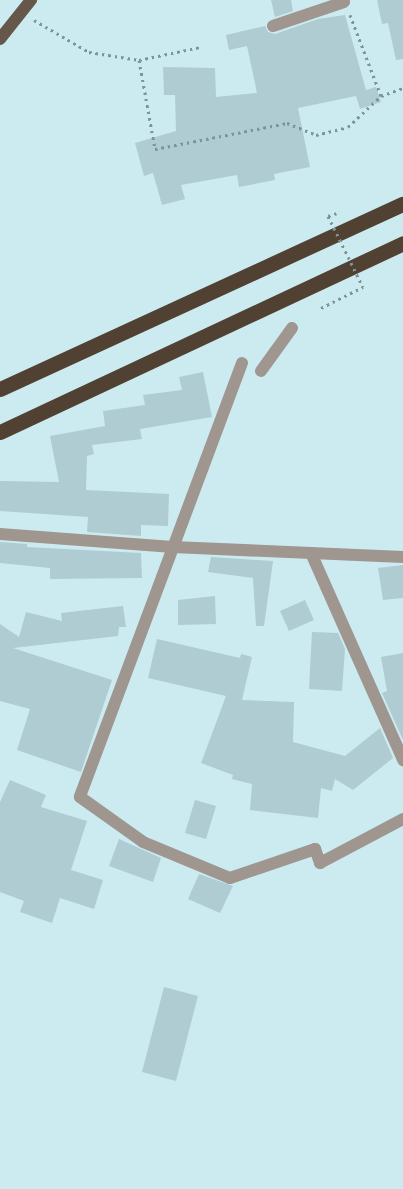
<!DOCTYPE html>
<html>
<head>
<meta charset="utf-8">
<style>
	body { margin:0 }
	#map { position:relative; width:403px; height:1189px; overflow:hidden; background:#ccebf1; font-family:"Fira Sans",sans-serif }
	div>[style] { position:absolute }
	.building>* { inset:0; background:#aeccd2 }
	.path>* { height:3px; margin-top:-1.5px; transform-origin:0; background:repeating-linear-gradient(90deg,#7d9398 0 2.5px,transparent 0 6.5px) }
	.minor>* { height:12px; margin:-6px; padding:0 6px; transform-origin:6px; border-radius:6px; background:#9f968f }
	.primary>* { height:12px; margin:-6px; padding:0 6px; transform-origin:6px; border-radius:6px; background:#65574a }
	.motorway>* { height:15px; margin:-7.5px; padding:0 7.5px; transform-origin:7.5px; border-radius:7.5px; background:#514132 }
	.path-bridge>* { height:3px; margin-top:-1.5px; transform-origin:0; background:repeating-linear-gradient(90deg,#7d9398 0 2.5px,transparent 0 6.5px) }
	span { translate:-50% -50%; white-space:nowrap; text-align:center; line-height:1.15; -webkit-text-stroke:4.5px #d9f8ff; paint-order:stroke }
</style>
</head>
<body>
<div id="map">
	<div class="building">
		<i style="clip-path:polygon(271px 0,291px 0,293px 11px,275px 17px)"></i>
		<i style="clip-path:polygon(377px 0,403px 0,403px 59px,396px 60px,388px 23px,382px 24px)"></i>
		<i style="clip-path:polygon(345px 15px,366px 90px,376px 87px,381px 102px,360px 109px,356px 96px,298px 108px,310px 167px,274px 174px,275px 180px,239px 187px,237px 175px,181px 185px,185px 199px,162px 205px,153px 173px,144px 176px,135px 143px,176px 131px,175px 95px,164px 95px,163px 67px,215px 68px,216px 97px,257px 93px,247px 46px,229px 50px,226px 35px,265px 26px,268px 32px,275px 34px,318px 19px)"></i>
		<i style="clip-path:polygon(203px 372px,212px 417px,140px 429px,142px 439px,92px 445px,94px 454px,87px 456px,86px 490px,169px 494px,168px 526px,141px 525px,141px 536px,87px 532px,88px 517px,0 511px,0 481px,59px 482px,50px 436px,105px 426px,103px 411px,145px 405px,143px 395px,182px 390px,179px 377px)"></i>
		<i style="clip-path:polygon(0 542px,27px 544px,27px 547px,141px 553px,142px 578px,50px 579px,50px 568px,0 563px)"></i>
		<i style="clip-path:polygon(211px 557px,273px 561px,264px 626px,256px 626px,253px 578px,208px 572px)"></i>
		<i style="clip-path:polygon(403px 565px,403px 598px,383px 600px,378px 568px)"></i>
		<i style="clip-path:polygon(215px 596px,216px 624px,178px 625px,178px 600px)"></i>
		<i style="clip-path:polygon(305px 600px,314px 620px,289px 631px,280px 611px)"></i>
		<i style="clip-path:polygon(123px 606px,126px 627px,119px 627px,118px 636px,13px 648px,112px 680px,81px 772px,17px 750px,30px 709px,0 701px,0 624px,19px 637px,26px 612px,62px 621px,61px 613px)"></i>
		<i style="clip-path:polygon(312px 632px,338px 633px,345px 649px,342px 691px,309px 689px)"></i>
		<i style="clip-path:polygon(157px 639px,240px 658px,241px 654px,252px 657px,242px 700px,294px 702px,293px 742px,345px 756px,380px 728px,393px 758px,353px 790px,335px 779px,332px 791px,321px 788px,318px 818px,250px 810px,252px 784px,232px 779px,233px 775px,201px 763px,226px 696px,148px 678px)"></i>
		<i style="clip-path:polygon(403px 653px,403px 740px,382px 693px,387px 691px,381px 657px)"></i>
		<i style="clip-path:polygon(10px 780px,46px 795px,41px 807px,87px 821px,71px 870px,103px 880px,94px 909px,60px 898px,52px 923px,20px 912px,24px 901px,0 892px,0 802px)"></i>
		<i style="clip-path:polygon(195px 800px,216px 806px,206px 839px,185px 833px)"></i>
		<i style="clip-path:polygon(119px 839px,161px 858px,153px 882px,109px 866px)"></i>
		<i style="clip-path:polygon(199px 874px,233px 886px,220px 913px,188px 899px)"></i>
		<i style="clip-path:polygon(164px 987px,198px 996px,176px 1081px,142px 1072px)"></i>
	</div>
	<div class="path">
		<i style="left:34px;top:20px;width:64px;rotate:30.2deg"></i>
		<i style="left:89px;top:52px;width:51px;rotate:9.1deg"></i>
		<i style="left:139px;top:60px;width:62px;rotate:-12deg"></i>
		<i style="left:139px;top:60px;width:90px;rotate:79.8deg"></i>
		<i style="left:155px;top:149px;width:135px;rotate:-11.1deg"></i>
		<i style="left:287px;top:123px;width:31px;rotate:22deg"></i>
		<i style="left:316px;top:135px;width:33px;rotate:-14deg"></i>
		<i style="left:348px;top:127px;width:45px;rotate:-43.2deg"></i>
		<i style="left:381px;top:96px;width:87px;rotate:-110.9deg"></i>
		<i style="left:381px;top:96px;width:23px;rotate:-20deg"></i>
		<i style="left:328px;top:216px;width:9px;rotate:-18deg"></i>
		<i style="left:321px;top:308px;width:47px;rotate:-26.6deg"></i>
	</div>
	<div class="minor">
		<i style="left:273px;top:26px;width:75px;rotate:-18.7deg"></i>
		<i style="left:242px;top:363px;width:463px;rotate:110.5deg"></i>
		<i style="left:80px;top:797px;width:77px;rotate:35.5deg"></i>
		<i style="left:143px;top:842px;width:94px;rotate:22.5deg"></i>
		<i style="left:230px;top:878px;width:90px;rotate:-18.8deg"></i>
		<i style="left:315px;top:849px;width:15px;rotate:70deg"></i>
		<i style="left:320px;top:863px;width:94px;rotate:-27.9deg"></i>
		<i style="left:261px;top:371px;width:53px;rotate:-54.2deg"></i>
		<i style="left:0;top:534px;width:173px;rotate:4.3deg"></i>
		<i style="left:173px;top:547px;width:230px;rotate:2.5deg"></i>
		<i style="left:311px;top:553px;width:227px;rotate:66deg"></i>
	</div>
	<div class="primary">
		<i style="left:0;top:39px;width:50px;rotate:-51.5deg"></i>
	</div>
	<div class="motorway">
		<i style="left:0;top:389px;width:443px;rotate:-24.7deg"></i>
		<i style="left:0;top:432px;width:445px;rotate:-25.1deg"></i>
	</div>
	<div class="path-bridge">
		<i style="left:328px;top:216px;width:79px;rotate:63.8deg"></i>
	</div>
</div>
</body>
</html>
